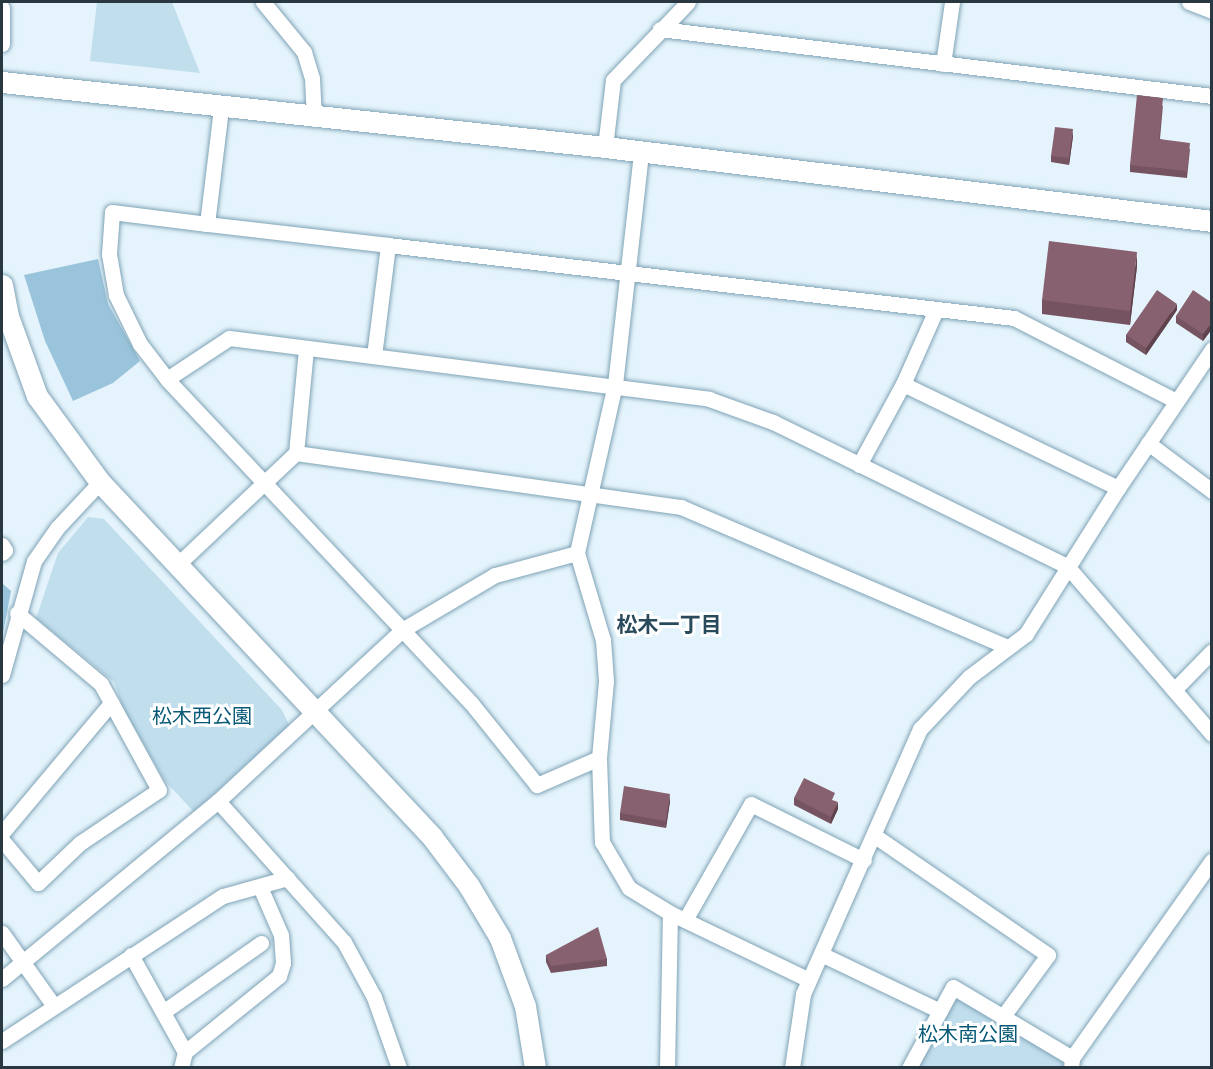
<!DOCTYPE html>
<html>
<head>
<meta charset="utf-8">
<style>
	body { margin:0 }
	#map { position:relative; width:1213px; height:1069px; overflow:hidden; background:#e5f4fc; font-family:Overpass,"Noto Sans JP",sans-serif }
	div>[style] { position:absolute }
	.green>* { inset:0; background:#c1deed }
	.water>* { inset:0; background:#9ac4db }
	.roads { filter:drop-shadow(0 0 2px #7fa3b6) drop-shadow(0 0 2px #7fa3b6) }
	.street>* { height:15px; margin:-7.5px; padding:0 7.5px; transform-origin:7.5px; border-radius:7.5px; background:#fff }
	.secondary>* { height:21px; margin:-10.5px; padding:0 10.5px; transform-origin:10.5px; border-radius:10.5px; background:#fff }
	.wall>* { inset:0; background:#755360 }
	.shaded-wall>* { inset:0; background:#5f444e }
	.building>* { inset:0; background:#886170 }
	span { translate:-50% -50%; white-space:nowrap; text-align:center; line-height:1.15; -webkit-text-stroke:6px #fff; paint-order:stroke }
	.park-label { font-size:20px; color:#075977 }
	.neighbourhood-label { font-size:21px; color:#294a5b; font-weight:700 }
	.frame { position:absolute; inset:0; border:3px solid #293840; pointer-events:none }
</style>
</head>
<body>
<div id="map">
	<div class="green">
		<i style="clip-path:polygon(97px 2px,172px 2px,200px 73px,90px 61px)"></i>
		<i style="clip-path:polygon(88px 517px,104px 519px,282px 710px,289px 725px,194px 812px,164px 780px,123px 708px,114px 682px,36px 618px,58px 553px)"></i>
		<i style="clip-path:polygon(962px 997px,1061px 1057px,1064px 1068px,915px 1068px,951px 1003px)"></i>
	</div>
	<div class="water">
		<i style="clip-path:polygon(98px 259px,108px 304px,140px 361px,113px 383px,73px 401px,45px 341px,24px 275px)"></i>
		<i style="clip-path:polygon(3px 584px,11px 591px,2px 638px,2px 586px)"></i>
	</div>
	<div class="roads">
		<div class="street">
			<i style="left:263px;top:2px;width:65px;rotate:50.6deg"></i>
			<i style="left:304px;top:52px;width:27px;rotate:73deg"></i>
			<i style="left:312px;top:78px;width:41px;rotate:87.2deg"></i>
			<i style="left:1189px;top:2px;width:25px;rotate:21deg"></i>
			<i style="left:2px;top:8px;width:36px;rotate:90deg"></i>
			<i style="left:660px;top:29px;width:556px;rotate:6.92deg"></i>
			<i style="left:943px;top:64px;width:63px;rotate:-81.7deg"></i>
			<i style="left:605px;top:147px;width:67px;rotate:-83.2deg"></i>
			<i style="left:613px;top:80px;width:108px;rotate:-46.1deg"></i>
			<i style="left:641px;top:153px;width:232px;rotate:96.4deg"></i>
			<i style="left:615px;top:384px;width:173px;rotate:102.7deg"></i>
			<i style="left:577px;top:553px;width:91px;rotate:73.4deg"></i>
			<i style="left:603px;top:640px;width:41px;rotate:85.8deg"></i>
			<i style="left:606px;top:681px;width:77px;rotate:95.2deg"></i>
			<i style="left:599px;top:758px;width:84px;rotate:88deg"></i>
			<i style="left:602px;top:842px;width:53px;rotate:59.6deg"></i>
			<i style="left:629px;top:888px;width:48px;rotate:31.4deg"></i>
			<i style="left:670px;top:913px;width:154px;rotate:25.7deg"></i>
			<i style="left:207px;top:224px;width:182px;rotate:6.6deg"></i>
			<i style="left:374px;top:356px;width:112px;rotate:-82.8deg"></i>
			<i style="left:388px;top:245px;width:630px;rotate:6.65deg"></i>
			<i style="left:1014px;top:318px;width:182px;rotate:27.1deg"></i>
			<i style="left:167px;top:379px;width:44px;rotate:-127.6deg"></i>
			<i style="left:140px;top:344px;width:55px;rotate:-116.1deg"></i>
			<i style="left:116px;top:295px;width:42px;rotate:-99.7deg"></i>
			<i style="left:109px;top:254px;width:42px;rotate:-85.9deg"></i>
			<i style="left:112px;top:212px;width:96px;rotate:7.2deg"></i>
			<i style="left:207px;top:224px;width:117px;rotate:-83.1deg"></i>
			<i style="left:903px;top:384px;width:239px;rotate:25.8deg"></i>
			<i style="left:1148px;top:443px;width:80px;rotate:36.9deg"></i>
			<i style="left:296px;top:453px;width:389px;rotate:8deg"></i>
			<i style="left:681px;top:507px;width:355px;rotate:23.2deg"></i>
			<i style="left:859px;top:465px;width:92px;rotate:-61.5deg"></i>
			<i style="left:903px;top:384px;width:81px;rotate:-66deg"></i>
			<i style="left:2px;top:545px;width:6px;rotate:59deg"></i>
			<i style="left:5px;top:550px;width:4px;rotate:135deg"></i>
			<i style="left:177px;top:565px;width:163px;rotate:-43.3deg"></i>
			<i style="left:296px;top:453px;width:103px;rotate:-84.5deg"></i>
			<i style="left:2px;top:675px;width:118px;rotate:-74.3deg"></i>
			<i style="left:34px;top:561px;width:40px;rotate:-55.1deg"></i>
			<i style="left:57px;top:528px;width:63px;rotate:-46.9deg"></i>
			<i style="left:1174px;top:690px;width:54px;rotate:-45.7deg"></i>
			<i style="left:599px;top:758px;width:68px;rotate:156.5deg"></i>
			<i style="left:537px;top:785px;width:105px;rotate:-128.8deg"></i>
			<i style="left:471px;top:703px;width:444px;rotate:-133.2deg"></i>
			<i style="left:167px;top:379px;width:74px;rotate:-33.5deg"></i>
			<i style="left:229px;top:338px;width:484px;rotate:7.2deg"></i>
			<i style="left:709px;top:399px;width:68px;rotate:19.8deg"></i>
			<i style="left:773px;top:422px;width:327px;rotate:26.1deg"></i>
			<i style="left:1067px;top:566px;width:222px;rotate:49.2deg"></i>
			<i style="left:218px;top:801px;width:251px;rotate:-42.9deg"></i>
			<i style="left:402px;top:630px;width:108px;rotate:-30.6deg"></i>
			<i style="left:495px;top:575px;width:85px;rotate:-15deg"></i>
			<i style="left:2px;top:833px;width:170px;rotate:-50deg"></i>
			<i style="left:875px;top:836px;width:210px;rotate:34.5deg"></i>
			<i style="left:1048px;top:955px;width:74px;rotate:126.3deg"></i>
			<i style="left:2px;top:840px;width:56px;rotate:50.1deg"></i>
			<i style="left:38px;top:883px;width:58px;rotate:-43.6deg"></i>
			<i style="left:80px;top:843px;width:95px;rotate:-33.9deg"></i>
			<i style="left:159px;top:790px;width:121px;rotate:-118.7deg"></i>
			<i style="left:101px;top:684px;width:110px;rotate:-139.8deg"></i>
			<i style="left:685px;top:920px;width:133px;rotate:-60.4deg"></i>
			<i style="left:751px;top:804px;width:126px;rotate:26.4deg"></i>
			<i style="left:2px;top:933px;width:90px;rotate:54.5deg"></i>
			<i style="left:821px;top:954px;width:132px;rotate:25.6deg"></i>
			<i style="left:131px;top:955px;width:111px;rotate:60.9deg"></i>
			<i style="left:185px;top:1052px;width:16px;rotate:104deg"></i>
			<i style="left:2px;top:979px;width:280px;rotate:-39.5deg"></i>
			<i style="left:218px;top:801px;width:189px;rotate:48.2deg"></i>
			<i style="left:344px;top:942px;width:63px;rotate:61.4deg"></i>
			<i style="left:374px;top:997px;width:75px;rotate:70.6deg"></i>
			<i style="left:163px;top:1012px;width:120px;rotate:-35.1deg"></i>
			<i style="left:2px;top:1041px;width:264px;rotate:-33.3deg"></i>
			<i style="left:223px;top:896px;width:67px;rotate:-15.5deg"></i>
			<i style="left:185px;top:1052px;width:121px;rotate:-39deg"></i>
			<i style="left:279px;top:976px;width:14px;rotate:-73deg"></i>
			<i style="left:283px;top:963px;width:28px;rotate:-94deg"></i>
			<i style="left:281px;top:935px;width:52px;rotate:-113.6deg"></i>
			<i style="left:667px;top:1068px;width:155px;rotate:-88.9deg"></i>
			<i style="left:792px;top:1068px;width:75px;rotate:-81.5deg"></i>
			<i style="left:803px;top:994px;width:290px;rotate:-66.2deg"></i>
			<i style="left:920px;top:729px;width:71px;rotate:-46.7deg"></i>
			<i style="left:969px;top:677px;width:71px;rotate:-37deg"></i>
			<i style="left:1026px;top:634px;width:173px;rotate:-57.8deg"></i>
			<i style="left:1118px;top:488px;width:168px;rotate:-55.9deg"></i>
			<i style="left:909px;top:1068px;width:92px;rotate:-61.5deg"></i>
			<i style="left:953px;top:987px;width:139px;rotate:30.8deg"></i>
			<i style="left:1071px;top:1068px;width:10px;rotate:-84deg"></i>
			<i style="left:1072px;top:1058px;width:242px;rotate:-54.7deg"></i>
		</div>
		<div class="secondary">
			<i style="left:2px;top:82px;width:606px;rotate:6.15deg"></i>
			<i style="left:605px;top:147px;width:611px;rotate:6.95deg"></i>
			<i style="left:2px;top:285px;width:32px;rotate:79deg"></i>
			<i style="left:8px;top:316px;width:85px;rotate:70.1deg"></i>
			<i style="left:37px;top:396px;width:107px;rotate:53.8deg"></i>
			<i style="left:100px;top:482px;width:486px;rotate:46.9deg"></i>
			<i style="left:432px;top:837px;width:61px;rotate:52.9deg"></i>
			<i style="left:469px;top:886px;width:61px;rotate:59.2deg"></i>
			<i style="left:500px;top:938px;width:72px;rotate:69.8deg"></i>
			<i style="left:525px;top:1006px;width:63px;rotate:80.8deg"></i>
		</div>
	</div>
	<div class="wall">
		<i style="clip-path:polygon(1163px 105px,1160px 139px,1190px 149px,1187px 178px,1130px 172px,1130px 165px)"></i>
		<i style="clip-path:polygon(1073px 136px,1069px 165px,1051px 162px,1051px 156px)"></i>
		<i style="clip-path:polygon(1137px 266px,1130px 325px,1042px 314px,1042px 300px)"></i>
		<i style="clip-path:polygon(1212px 303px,1212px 329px,1203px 341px,1176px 323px,1176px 316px)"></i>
		<i style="clip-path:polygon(1177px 310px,1146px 355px,1126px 342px,1126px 335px)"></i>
		<i style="clip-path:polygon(794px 798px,835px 801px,838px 809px,831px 824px,794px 805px)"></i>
		<i style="clip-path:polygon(670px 801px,666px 828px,620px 820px,620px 813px)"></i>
		<i style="clip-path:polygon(546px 955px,607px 959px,607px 966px,551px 973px,546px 962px)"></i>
	</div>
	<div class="shaded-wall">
		<i style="clip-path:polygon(1073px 129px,1073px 136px,1069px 165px,1069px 158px)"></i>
		<i style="clip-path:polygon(1137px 252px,1137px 266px,1130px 325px,1130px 311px)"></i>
		<i style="clip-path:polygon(1177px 304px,1177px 310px,1146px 355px,1146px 348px)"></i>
		<i style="clip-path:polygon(1212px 322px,1212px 329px,1203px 341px,1203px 334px)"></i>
		<i style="clip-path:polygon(670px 794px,670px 801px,666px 828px,666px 821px)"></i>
		<i style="clip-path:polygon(838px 802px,838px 809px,831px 824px,831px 817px)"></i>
	</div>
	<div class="building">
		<i style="clip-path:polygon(1137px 95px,1163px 98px,1159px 139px,1190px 143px,1187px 171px,1130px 165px)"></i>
		<i style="clip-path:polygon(1055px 127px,1073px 129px,1069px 158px,1051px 156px)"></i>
		<i style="clip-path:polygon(1049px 241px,1137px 252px,1130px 311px,1042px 300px)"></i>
		<i style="clip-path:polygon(1157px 290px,1177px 304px,1146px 348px,1126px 335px)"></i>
		<i style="clip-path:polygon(1193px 290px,1212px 303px,1212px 322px,1203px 334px,1176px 316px)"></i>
		<i style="clip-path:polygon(804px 778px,835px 793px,832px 800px,838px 802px,831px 817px,794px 798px)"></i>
		<i style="clip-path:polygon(624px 786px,670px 794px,666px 821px,620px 813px)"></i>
		<i style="clip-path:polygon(598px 927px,607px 959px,551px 966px,546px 955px)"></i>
	</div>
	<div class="park-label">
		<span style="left:202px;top:718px">松木西公園</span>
		<span style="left:968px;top:1036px">松木南公園</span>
	</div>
	<div class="neighbourhood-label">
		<span style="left:669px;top:627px">松木一丁目</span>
	</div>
	<div class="frame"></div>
</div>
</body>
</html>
